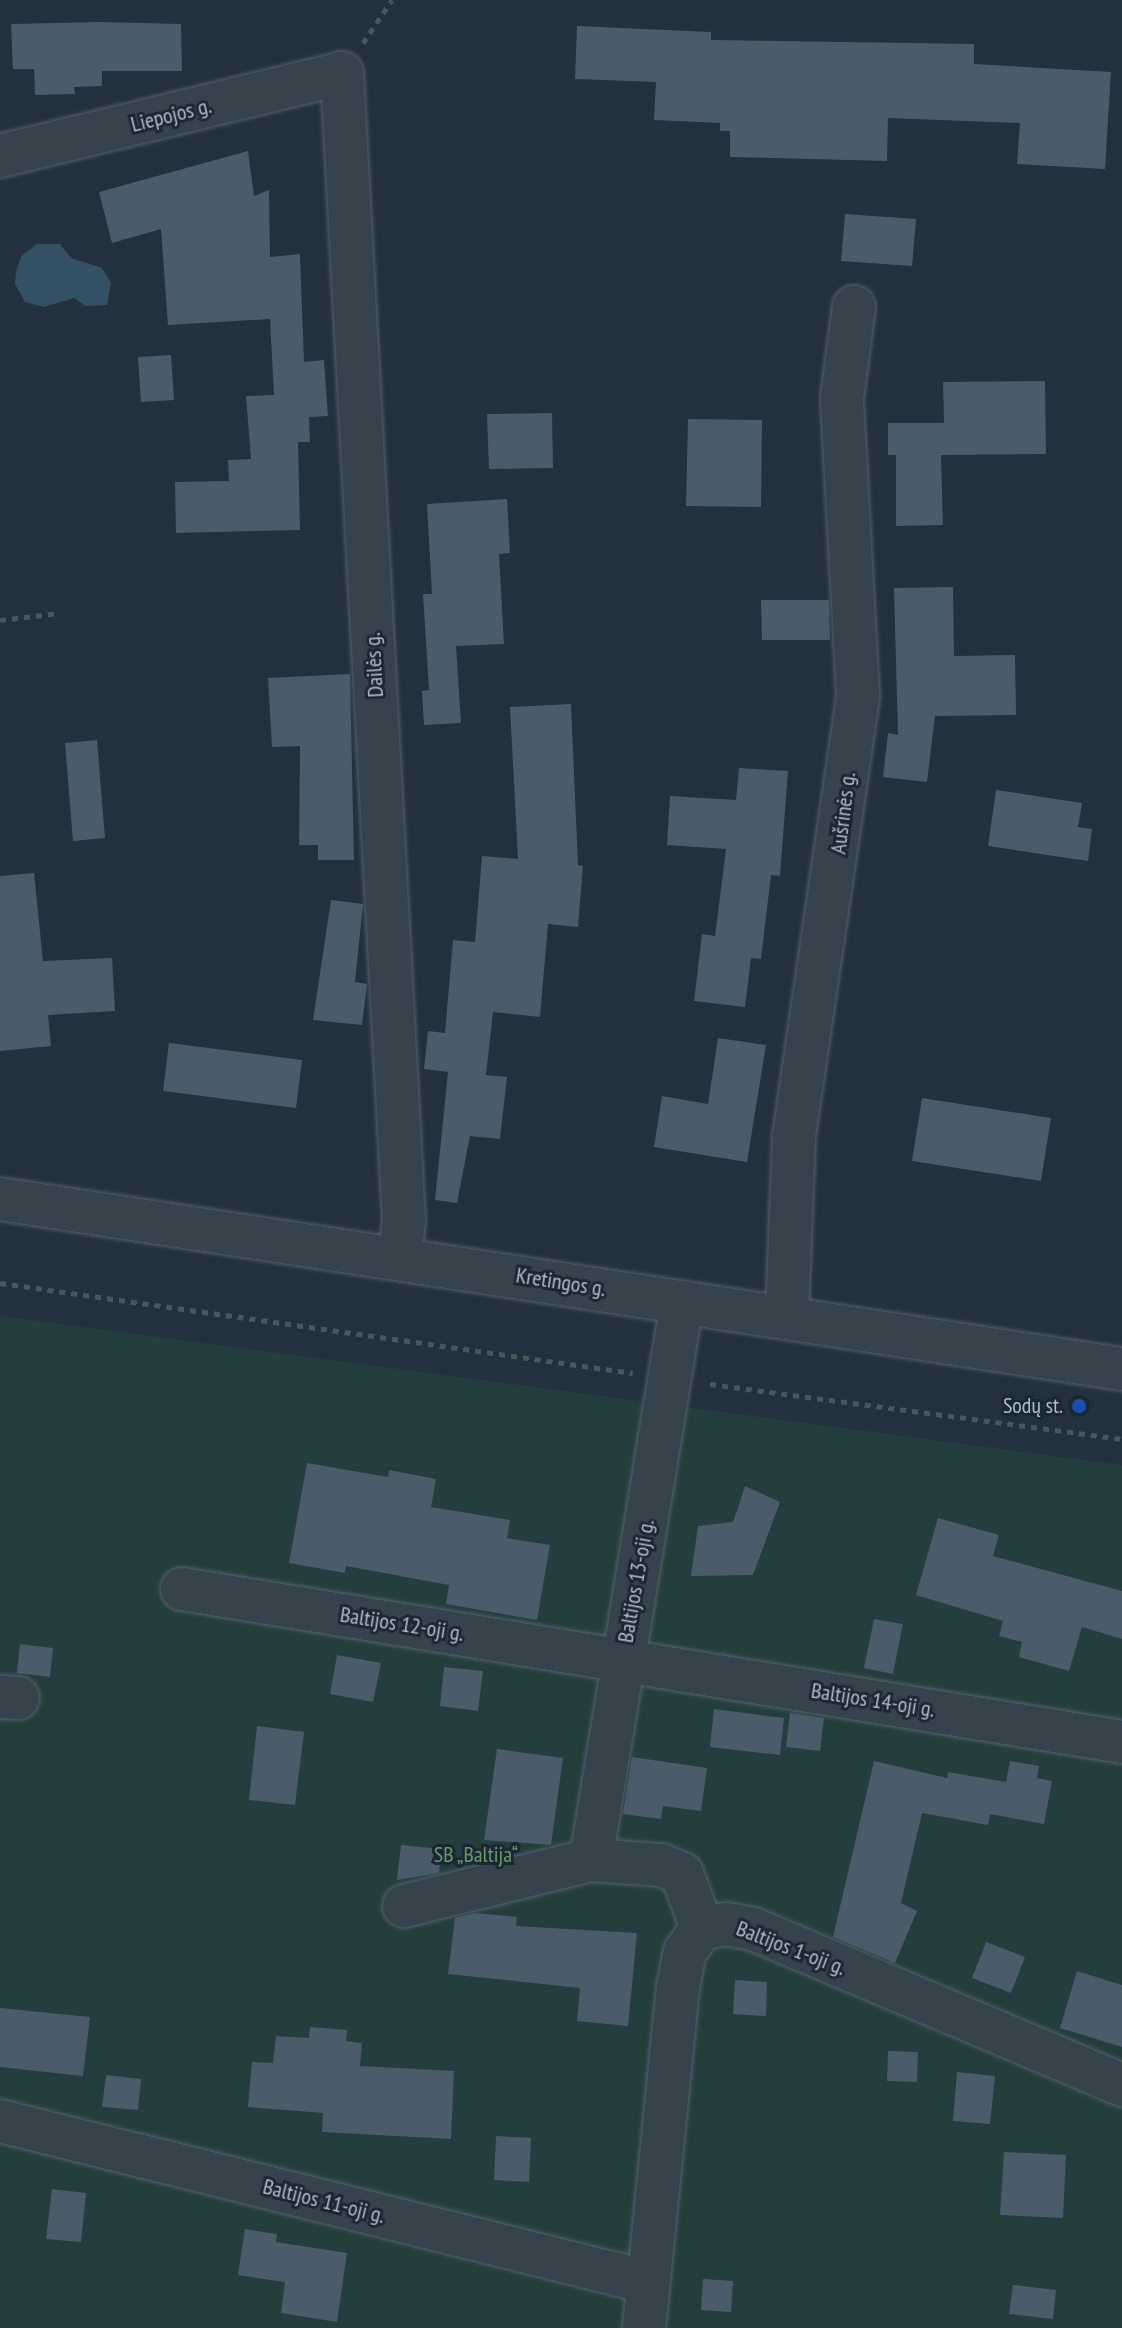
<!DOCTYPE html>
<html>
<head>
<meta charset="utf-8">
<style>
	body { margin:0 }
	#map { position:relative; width:1122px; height:2328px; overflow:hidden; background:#22313d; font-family:"PT Sans Narrow",sans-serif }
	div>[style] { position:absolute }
	.green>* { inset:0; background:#243e3d }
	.water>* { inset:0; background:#345065 }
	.building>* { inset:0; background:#4a5b69 }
	.path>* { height:5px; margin-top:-2.5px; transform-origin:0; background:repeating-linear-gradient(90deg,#425a5a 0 6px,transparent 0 12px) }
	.roads { filter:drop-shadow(0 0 2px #54606b) drop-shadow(0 0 2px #54606b) }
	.minor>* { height:42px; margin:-21px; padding:0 21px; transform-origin:21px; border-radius:21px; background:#36434d }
	.dots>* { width:22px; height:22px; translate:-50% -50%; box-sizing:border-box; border:4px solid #1b2832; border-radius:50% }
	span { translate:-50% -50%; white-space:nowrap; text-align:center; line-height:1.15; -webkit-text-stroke:6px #1b2832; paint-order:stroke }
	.street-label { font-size:22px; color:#b1bdc9 }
	.poi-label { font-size:22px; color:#b1bdc9 }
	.right { translate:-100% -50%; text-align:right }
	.park-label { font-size:22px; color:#679b6c }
</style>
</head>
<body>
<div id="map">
	<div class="green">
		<i style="clip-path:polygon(0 1316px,1122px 1465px,1122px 2328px,0 2328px)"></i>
	</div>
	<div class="water">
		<i style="clip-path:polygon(37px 244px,60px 244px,71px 258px,102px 268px,111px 283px,107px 305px,86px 306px,74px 298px,44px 307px,25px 302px,15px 284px,16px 271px,22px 255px)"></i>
	</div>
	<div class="building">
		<i style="clip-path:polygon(100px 22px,181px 24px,182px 71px,102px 71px,102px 86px,74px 87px,75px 94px,35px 95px,34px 69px,13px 69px,11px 24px)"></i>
		<i style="clip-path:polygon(577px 26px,711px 32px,711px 40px,974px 44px,974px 64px,1111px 72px,1105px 169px,1017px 164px,1020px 123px,888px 118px,887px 161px,730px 157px,730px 131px,720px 131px,720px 123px,654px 120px,656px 82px,575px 79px)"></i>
		<i style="clip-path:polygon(248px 151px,254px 196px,269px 190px,270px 257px,300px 254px,304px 362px,324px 360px,328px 416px,309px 417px,310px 442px,298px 442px,300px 530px,176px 533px,175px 482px,229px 481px,228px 460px,251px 459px,246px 396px,274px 395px,270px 319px,168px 325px,161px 229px,112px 243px,99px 192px)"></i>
		<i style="clip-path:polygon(845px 214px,916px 219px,912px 266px,841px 261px)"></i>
		<i style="clip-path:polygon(171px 355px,174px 400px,141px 402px,138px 357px)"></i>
		<i style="clip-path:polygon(1045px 381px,1046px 454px,941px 455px,943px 525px,896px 526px,896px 455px,888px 455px,888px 423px,944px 423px,943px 382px)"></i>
		<i style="clip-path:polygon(552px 413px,553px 468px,489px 469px,487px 414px)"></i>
		<i style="clip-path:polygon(688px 419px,762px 420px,761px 507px,686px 506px)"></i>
		<i style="clip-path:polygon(507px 499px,510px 553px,499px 554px,504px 644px,456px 646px,461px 723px,424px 725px,422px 691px,429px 690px,423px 594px,432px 594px,427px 504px)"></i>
		<i style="clip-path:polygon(953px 587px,954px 656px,1015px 655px,1016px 715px,935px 716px,927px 782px,883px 777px,888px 733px,898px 735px,894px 588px)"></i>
		<i style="clip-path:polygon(761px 600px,829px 600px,830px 640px,762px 640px)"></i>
		<i style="clip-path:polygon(350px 674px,354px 860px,318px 860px,318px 845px,299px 845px,300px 746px,272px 747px,268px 678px)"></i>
		<i style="clip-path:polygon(571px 704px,578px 865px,583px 866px,578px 927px,548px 924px,540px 1017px,493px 1012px,486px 1075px,507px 1077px,500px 1139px,470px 1136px,457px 1203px,435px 1200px,448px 1072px,424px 1069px,428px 1031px,445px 1033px,453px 940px,475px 942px,482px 856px,518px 859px,510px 707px)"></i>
		<i style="clip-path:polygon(97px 740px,105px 838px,73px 841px,65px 743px)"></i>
		<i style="clip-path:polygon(739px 768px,788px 771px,780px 876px,771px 875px,761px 959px,751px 958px,745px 1007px,694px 1001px,702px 934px,715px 936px,726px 849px,667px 845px,670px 796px,736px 800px)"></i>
		<i style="clip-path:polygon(996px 790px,1082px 803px,1078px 827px,1092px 829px,1088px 861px,988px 846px)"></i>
		<i style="clip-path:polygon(34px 873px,43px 961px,112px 958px,115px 1011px,48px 1015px,51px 1046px,0 1051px,0 876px)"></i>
		<i style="clip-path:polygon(331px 900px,363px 904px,355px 982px,367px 984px,362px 1025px,313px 1020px)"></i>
		<i style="clip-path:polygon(718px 1038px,766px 1045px,747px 1162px,654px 1147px,662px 1096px,708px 1104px)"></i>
		<i style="clip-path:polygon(169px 1043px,302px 1060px,296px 1108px,163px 1091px)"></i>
		<i style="clip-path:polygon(922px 1098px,1051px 1118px,1041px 1181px,912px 1161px)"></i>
		<i style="clip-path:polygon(307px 1463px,388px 1477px,389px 1470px,436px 1479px,431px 1507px,510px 1520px,507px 1538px,550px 1545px,537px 1620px,446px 1604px,449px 1585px,346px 1566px,345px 1573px,289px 1563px)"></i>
		<i style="clip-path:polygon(745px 1486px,780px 1502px,753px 1575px,691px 1576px,698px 1526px,733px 1522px)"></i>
		<i style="clip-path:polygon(938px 1518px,999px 1535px,993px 1556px,1122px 1591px,1122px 1639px,1082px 1627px,1069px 1671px,1019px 1657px,1022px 1642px,999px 1636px,1003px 1621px,916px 1595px)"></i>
		<i style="clip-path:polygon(874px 1619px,903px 1624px,893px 1674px,864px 1668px)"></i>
		<i style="clip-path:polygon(20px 1644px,53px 1648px,50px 1677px,17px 1673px)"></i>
		<i style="clip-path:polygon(337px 1655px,381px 1663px,373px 1702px,330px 1694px)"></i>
		<i style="clip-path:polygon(444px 1667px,483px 1671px,478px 1711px,440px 1706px)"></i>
		<i style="clip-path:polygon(714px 1709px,784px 1718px,780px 1755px,710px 1747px)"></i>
		<i style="clip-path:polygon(790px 1713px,824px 1718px,820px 1751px,786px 1747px)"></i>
		<i style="clip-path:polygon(257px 1726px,304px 1732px,295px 1805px,249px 1800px)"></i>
		<i style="clip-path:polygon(497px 1749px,563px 1758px,551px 1845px,484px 1840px)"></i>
		<i style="clip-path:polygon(632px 1757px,707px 1768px,701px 1811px,663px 1806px,661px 1819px,623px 1814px)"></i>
		<i style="clip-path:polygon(874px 1761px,947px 1778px,948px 1772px,1006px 1782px,1010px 1761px,1039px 1766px,1037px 1778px,1052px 1781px,1044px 1824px,990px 1814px,988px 1825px,922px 1813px,901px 1903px,917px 1911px,895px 1963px,833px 1937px)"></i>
		<i style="clip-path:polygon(401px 1845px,441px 1849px,439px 1873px,397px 1880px)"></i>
		<i style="clip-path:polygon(475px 1913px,517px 1917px,516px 1926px,637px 1933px,628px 2026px,577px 2021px,580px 1988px,448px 1974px,455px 1918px)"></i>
		<i style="clip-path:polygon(986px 1942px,1025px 1957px,1011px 1993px,972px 1978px)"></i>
		<i style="clip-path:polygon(1077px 1971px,1122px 1985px,1122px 2047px,1060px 2028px)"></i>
		<i style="clip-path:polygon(735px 1980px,767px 1982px,766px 2016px,733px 2014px)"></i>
		<i style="clip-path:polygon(0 2008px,90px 2017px,83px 2076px,0 2067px)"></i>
		<i style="clip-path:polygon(310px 2027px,347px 2030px,346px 2041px,362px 2043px,360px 2066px,454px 2071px,451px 2139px,322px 2132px,323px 2113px,248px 2107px,252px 2062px,273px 2063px,276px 2036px,309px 2038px)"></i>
		<i style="clip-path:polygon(888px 2051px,918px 2052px,917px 2082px,887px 2081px)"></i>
		<i style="clip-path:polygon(957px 2072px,995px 2076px,990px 2124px,953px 2121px)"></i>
		<i style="clip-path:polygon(106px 2075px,141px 2079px,138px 2110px,102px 2107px)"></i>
		<i style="clip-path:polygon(496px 2136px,531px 2138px,529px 2182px,494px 2180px)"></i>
		<i style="clip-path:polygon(1004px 2152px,1066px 2155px,1063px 2218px,1000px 2215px)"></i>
		<i style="clip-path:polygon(52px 2189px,86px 2193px,81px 2242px,46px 2239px)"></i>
		<i style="clip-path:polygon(245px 2229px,277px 2234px,276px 2242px,347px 2253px,337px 2322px,281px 2313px,285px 2282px,238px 2275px)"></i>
		<i style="clip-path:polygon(703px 2279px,733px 2281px,731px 2312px,701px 2310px)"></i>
		<i style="clip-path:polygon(1013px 2285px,1056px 2290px,1053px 2319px,1009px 2314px)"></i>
	</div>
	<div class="path">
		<i style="left:363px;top:43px;width:52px;rotate:-56deg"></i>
		<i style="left:0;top:620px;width:59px;rotate:-6.8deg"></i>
		<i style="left:0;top:1283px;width:639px;rotate:8.09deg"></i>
		<i style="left:710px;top:1384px;width:416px;rotate:7.6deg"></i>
	</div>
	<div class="roads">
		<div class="minor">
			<i style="left:0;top:156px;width:352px;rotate:-13.6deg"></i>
			<i style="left:342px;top:73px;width:1149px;rotate:86.91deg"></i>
			<i style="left:404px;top:1220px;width:37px;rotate:96deg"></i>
			<i style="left:0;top:1199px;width:1135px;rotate:8.62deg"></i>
			<i style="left:682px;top:1302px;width:565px;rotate:99.26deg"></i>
			<i style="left:591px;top:1860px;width:70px;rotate:4.1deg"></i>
			<i style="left:661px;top:1865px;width:23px;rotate:23deg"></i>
			<i style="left:682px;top:1874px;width:58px;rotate:69.7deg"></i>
			<i style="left:787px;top:1317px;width:181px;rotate:-87.8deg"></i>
			<i style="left:794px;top:1136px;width:445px;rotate:-81.7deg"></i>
			<i style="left:858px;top:696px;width:298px;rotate:-93.1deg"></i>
			<i style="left:842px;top:398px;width:92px;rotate:-82.5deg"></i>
			<i style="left:182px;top:1589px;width:952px;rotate:9.24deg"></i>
			<i style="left:0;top:1697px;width:18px;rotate:3deg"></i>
			<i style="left:404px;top:1906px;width:193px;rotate:-13.8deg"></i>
			<i style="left:0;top:2121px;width:668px;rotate:13.95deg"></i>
			<i style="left:644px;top:2328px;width:343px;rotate:-84.3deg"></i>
			<i style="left:678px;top:1987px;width:36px;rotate:-79deg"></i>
			<i style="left:685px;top:1952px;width:29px;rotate:-55deg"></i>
			<i style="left:702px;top:1928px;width:24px;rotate:-9deg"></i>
			<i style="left:726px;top:1924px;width:27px;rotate:10deg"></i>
			<i style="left:753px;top:1929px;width:401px;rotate:22.9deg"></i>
		</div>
	</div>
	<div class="dots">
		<i style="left:1079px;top:1406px;background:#1a4fb4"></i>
	</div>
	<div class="street-label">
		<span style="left:171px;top:115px;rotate:-14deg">Liepojos g.</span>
		<span style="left:374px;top:665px;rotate:-93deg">Dailės g.</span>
		<span style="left:843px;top:813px;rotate:-83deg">Aušrinės g.</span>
		<span style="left:561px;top:1282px;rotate:9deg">Kretingos g.</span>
		<span style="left:636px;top:1581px;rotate:-80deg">Baltijos 13-oji g.</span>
		<span style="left:402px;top:1624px;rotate:9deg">Baltijos 12-oji g.</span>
		<span style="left:873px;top:1700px;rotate:9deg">Baltijos 14-oji g.</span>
		<span style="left:791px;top:1948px;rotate:21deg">Baltijos 1-oji g.</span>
		<span style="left:324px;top:2201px;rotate:14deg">Baltijos 11-oji g.</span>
	</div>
	<div class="poi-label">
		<span class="right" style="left:1063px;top:1406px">Sodų st.</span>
	</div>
	<div class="park-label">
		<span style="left:476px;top:1855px">SB „Baltija“</span>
	</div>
</div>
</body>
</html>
